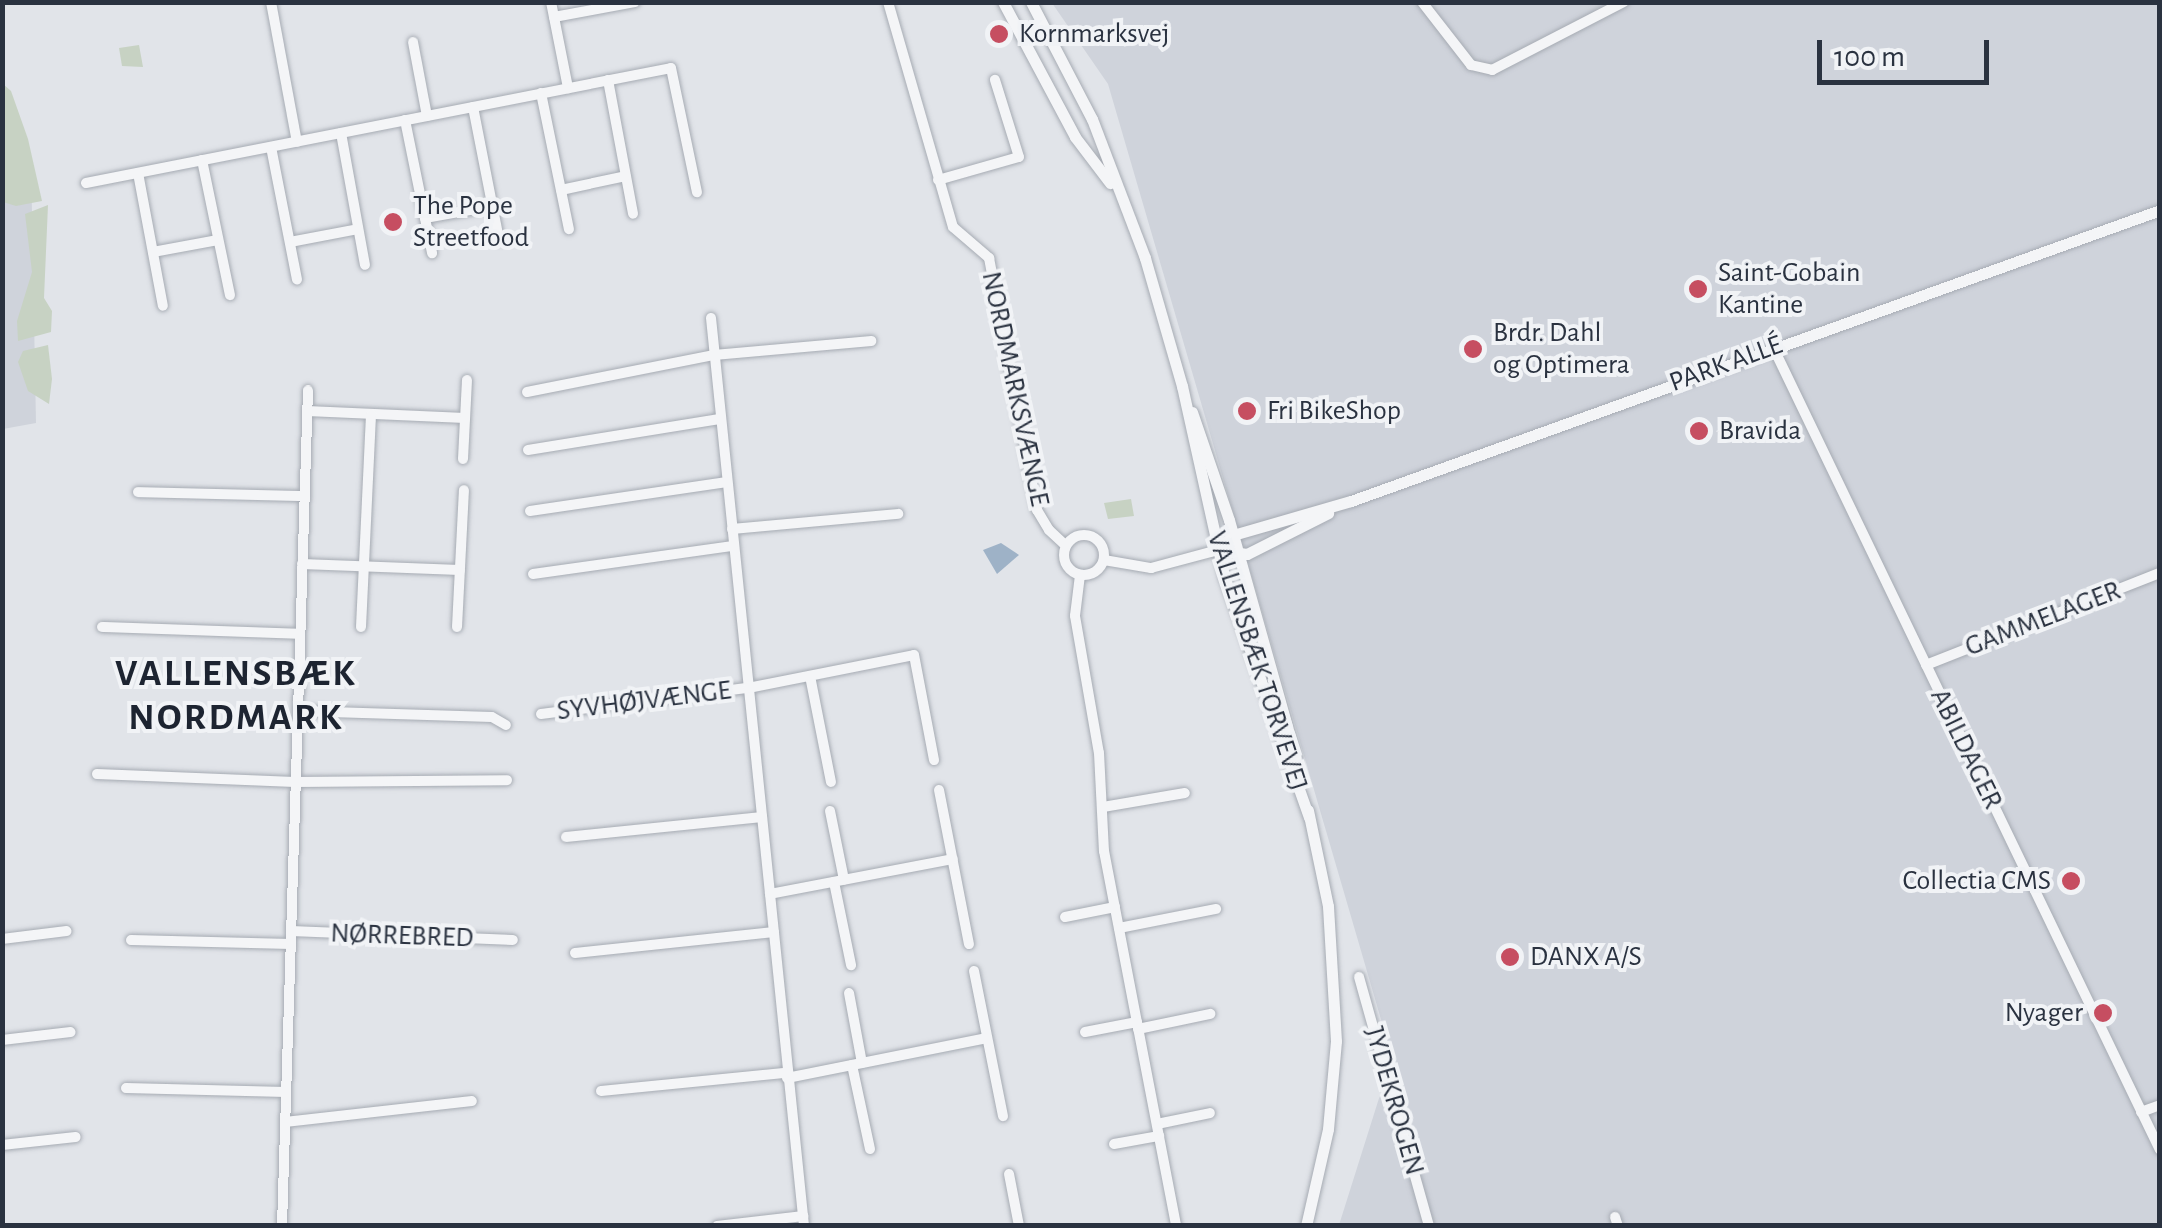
<!DOCTYPE html>
<html>
<head>
<meta charset="utf-8">
<style>
	body { margin:0 }
	#map { position:relative; width:2162px; height:1228px; overflow:hidden; background:#e1e4e9; font-family:"Alegreya Sans",sans-serif }
	div>[style] { position:absolute }
	.built>* { inset:0; background:#cfd3db }
	.green>* { inset:0; background:#c7d2c3 }
	.water>* { inset:0; background:#9eb2c7 }
	.roads { filter:drop-shadow(0 0 2px #a6abb3) drop-shadow(0 0 2px #a6abb3) }
	.minor>* { height:10px; margin:-5px; padding:0 5px; transform-origin:5px; border-radius:5px; background:#f4f5f7 }
	.minor>.ring { margin:-5px; padding:0; box-sizing:content-box; background:none; border:10px solid #f4f5f7; border-radius:50% }
	.tertiary>* { height:11px; margin:-5.5px; padding:0 5.5px; transform-origin:5.5px; border-radius:5.5px; background:#f4f5f7 }
	.dots>* { width:28px; height:28px; translate:-50% -50%; box-sizing:border-box; border:5px solid #f1f3f6; border-radius:50% }
	span { translate:-50% -50%; white-space:nowrap; text-align:center; line-height:1.15; -webkit-text-stroke:8px #f1f3f6; paint-order:stroke }
	.poi-label { font-size:28px; color:#2a3240 }
	.left { translate:0 -50%; text-align:left }
	.right { translate:-100% -50%; text-align:right }
	.street-label { font-size:28px; color:#2a3240 }
	.district-label { font-size:38px; color:#1d2431; font-weight:700; letter-spacing:2.5px }
	.frame { position:absolute; inset:0; border:5px solid #2a3240; pointer-events:none }
	.scale { position:absolute; left:1817px; top:40px; width:172px; height:45px; box-sizing:border-box; border:5px solid #2a3240; border-top:0; padding-left:12px; font-size:30px; line-height:35px; white-space:nowrap; color:#2a3240; -webkit-text-stroke:8px #f1f3f6; paint-order:stroke }
</style>
</head>
<body>
<div id="map">
	<div class="built">
		<i style="clip-path:polygon(1052px 3px,2159px 3px,2159px 1225px,1339px 1225px,1392px 1057px,1108px 84px)"></i>
		<i style="clip-path:polygon(2px 90px,31px 161px,36px 423px,3px 429px)"></i>
	</div>
	<div class="green">
		<i style="clip-path:polygon(139px 45px,143px 67px,122px 66px,119px 48px)"></i>
		<i style="clip-path:polygon(3px 84px,11px 91px,28px 139px,42px 201px,16px 206px,3px 202px)"></i>
		<i style="clip-path:polygon(48px 205px,44px 298px,52px 311px,51px 332px,18px 341px,17px 321px,32px 272px,25px 214px)"></i>
		<i style="clip-path:polygon(48px 345px,52px 379px,49px 404px,28px 391px,18px 362px,23px 351px)"></i>
		<i style="clip-path:polygon(1131px 499px,1134px 516px,1108px 519px,1104px 503px)"></i>
	</div>
	<div class="water">
		<i style="clip-path:polygon(1001px 543px,1019px 555px,997px 574px,983px 550px)"></i>
	</div>
	<div class="roads">
		<div class="minor">
			<i style="left:271px;top:2px;width:142px;rotate:79.5deg"></i>
			<i style="left:551px;top:2px;width:88px;rotate:78.8deg"></i>
			<i style="left:888px;top:2px;width:234px;rotate:73.9deg"></i>
			<i style="left:953px;top:227px;width:48px;rotate:40.7deg"></i>
			<i style="left:989px;top:258px;width:257px;rotate:79.2deg"></i>
			<i style="left:1037px;top:510px;width:23px;rotate:59deg"></i>
			<i style="left:1049px;top:530px;width:23px;rotate:43deg"></i>
			<i style="left:1422px;top:2px;width:80px;rotate:52.1deg"></i>
			<i style="left:1471px;top:65px;width:22px;rotate:13deg"></i>
			<i style="left:1492px;top:70px;width:148px;rotate:-27.3deg"></i>
			<i style="left:554px;top:17px;width:82px;rotate:-10.5deg"></i>
			<i style="left:413px;top:42px;width:75px;rotate:79.3deg"></i>
			<i style="left:608px;top:80px;width:136px;rotate:79.4deg"></i>
			<i style="left:541px;top:93px;width:139px;rotate:78.4deg"></i>
			<i style="left:473px;top:107px;width:135px;rotate:78.9deg"></i>
			<i style="left:405px;top:120px;width:136px;rotate:78.5deg"></i>
			<i style="left:341px;top:133px;width:134px;rotate:79.7deg"></i>
			<i style="left:271px;top:147px;width:135px;rotate:78.9deg"></i>
			<i style="left:202px;top:160px;width:138px;rotate:78.3deg"></i>
			<i style="left:138px;top:173px;width:135px;rotate:79.4deg"></i>
			<i style="left:938px;top:180px;width:84px;rotate:-15.9deg"></i>
			<i style="left:1019px;top:157px;width:81px;rotate:-107.3deg"></i>
			<i style="left:86px;top:183px;width:596px;rotate:-11.12deg"></i>
			<i style="left:671px;top:68px;width:127px;rotate:78.2deg"></i>
			<i style="left:561px;top:190px;width:66px;rotate:-12.2deg"></i>
			<i style="left:425px;top:218px;width:68px;rotate:-10.2deg"></i>
			<i style="left:290px;top:242px;width:69px;rotate:-10.8deg"></i>
			<i style="left:153px;top:252px;width:66px;rotate:-10.5deg"></i>
			<i style="left:711px;top:318px;width:913px;rotate:84.15deg"></i>
			<i style="left:1773px;top:347px;width:891px;rotate:64.27deg"></i>
			<i style="left:527px;top:392px;width:191px;rotate:-11.2deg"></i>
			<i style="left:714px;top:355px;width:158px;rotate:-5.1deg"></i>
			<i style="left:307px;top:411px;width:158px;rotate:2.5deg"></i>
			<i style="left:528px;top:450px;width:194px;rotate:-9.2deg"></i>
			<i style="left:463px;top:459px;width:79px;rotate:-87.1deg"></i>
			<i style="left:138px;top:492px;width:166px;rotate:1.4deg"></i>
			<i style="left:530px;top:511px;width:199px;rotate:-8.4deg"></i>
			<i style="left:732px;top:529px;width:167px;rotate:-5.2deg"></i>
			<i class="ring" style="left:1064px;top:535px;width:30px;height:30px"></i>
			<i style="left:1104px;top:560px;width:48px;rotate:9.7deg"></i>
			<i style="left:1151px;top:568px;width:69px;rotate:-15deg"></i>
			<i style="left:302px;top:564px;width:158px;rotate:2.2deg"></i>
			<i style="left:533px;top:574px;width:202px;rotate:-8deg"></i>
			<i style="left:1080px;top:575px;width:41px;rotate:97deg"></i>
			<i style="left:1075px;top:616px;width:139px;rotate:80.1deg"></i>
			<i style="left:1099px;top:753px;width:98px;rotate:87.1deg"></i>
			<i style="left:1104px;top:851px;width:382px;rotate:79.1deg"></i>
			<i style="left:102px;top:627px;width:198px;rotate:2deg"></i>
			<i style="left:361px;top:627px;width:213px;rotate:-87.3deg"></i>
			<i style="left:457px;top:627px;width:137px;rotate:-87.1deg"></i>
			<i style="left:1926px;top:665px;width:251px;rotate:-21.5deg"></i>
			<i style="left:810px;top:676px;width:108px;rotate:78.8deg"></i>
			<i style="left:298px;top:711px;width:194px;rotate:1.8deg"></i>
			<i style="left:492px;top:717px;width:16px;rotate:30deg"></i>
			<i style="left:541px;top:714px;width:209px;rotate:-7.2deg"></i>
			<i style="left:748px;top:688px;width:169px;rotate:-11.2deg"></i>
			<i style="left:914px;top:655px;width:107px;rotate:79.2deg"></i>
			<i style="left:97px;top:774px;width:198px;rotate:2.3deg"></i>
			<i style="left:295px;top:782px;width:212px;rotate:-0.5deg"></i>
			<i style="left:939px;top:790px;width:157px;rotate:79deg"></i>
			<i style="left:1103px;top:807px;width:83px;rotate:-9.7deg"></i>
			<i style="left:830px;top:811px;width:70px;rotate:78.5deg"></i>
			<i style="left:566px;top:837px;width:197px;rotate:-5.8deg"></i>
			<i style="left:834px;top:882px;width:85px;rotate:78.4deg"></i>
			<i style="left:770px;top:894px;width:186px;rotate:-10.8deg"></i>
			<i style="left:1065px;top:917px;width:51px;rotate:-11.3deg"></i>
			<i style="left:1119px;top:928px;width:99px;rotate:-11.1deg"></i>
			<i style="left:291px;top:931px;width:222px;rotate:2.3deg"></i>
			<i style="left:2px;top:939px;width:65px;rotate:-7deg"></i>
			<i style="left:131px;top:940px;width:160px;rotate:1.4deg"></i>
			<i style="left:575px;top:953px;width:200px;rotate:-6deg"></i>
			<i style="left:974px;top:971px;width:148px;rotate:78.7deg"></i>
			<i style="left:1359px;top:977px;width:259px;rotate:74.3deg"></i>
			<i style="left:849px;top:993px;width:71px;rotate:79.5deg"></i>
			<i style="left:1138px;top:1029px;width:74px;rotate:-11.8deg"></i>
			<i style="left:1085px;top:1032px;width:53px;rotate:-10.9deg"></i>
			<i style="left:2px;top:1040px;width:69px;rotate:-6.6deg"></i>
			<i style="left:852px;top:1065px;width:86px;rotate:77.9deg"></i>
			<i style="left:787px;top:1078px;width:204px;rotate:-11.3deg"></i>
			<i style="left:126px;top:1088px;width:160px;rotate:1.4deg"></i>
			<i style="left:601px;top:1091px;width:186px;rotate:-5.6deg"></i>
			<i style="left:2141px;top:1112px;width:20px;rotate:-20deg"></i>
			<i style="left:285px;top:1122px;width:188px;rotate:-6.4deg"></i>
			<i style="left:1157px;top:1124px;width:54px;rotate:-11.7deg"></i>
			<i style="left:1114px;top:1144px;width:46px;rotate:-10.1deg"></i>
			<i style="left:2px;top:1145px;width:74px;rotate:-6.2deg"></i>
			<i style="left:1009px;top:1174px;width:53px;rotate:79.1deg"></i>
			<i style="left:1615px;top:1217px;width:9px;rotate:72deg"></i>
			<i style="left:282px;top:1226px;width:836px;rotate:-88.22deg"></i>
			<i style="left:717px;top:1226px;width:87px;rotate:-6.6deg"></i>
		</div>
		<div class="tertiary">
			<i style="left:1003px;top:2px;width:153px;rotate:61.9deg"></i>
			<i style="left:1075px;top:137px;width:58px;rotate:52.7deg"></i>
			<i style="left:1031px;top:2px;width:132px;rotate:62.5deg"></i>
			<i style="left:1092px;top:119px;width:149px;rotate:69.1deg"></i>
			<i style="left:1145px;top:258px;width:133px;rotate:73.9deg"></i>
			<i style="left:1182px;top:386px;width:195px;rotate:77.5deg"></i>
			<i style="left:1224px;top:576px;width:256px;rotate:70.6deg"></i>
			<i style="left:1192px;top:412px;width:114px;rotate:71.1deg"></i>
			<i style="left:1229px;top:520px;width:247px;rotate:74.3deg"></i>
			<i style="left:1218px;top:550px;width:21px;rotate:-45deg"></i>
			<i style="left:1233px;top:535px;width:123px;rotate:-16.1deg"></i>
			<i style="left:1351px;top:501px;width:860px;rotate:-19.78deg"></i>
			<i style="left:1218px;top:550px;width:29px;rotate:8deg"></i>
			<i style="left:1247px;top:554px;width:91px;rotate:-26.8deg"></i>
			<i style="left:1306px;top:1226px;width:99px;rotate:-77.2deg"></i>
			<i style="left:1328px;top:1129px;width:88px;rotate:-84.8deg"></i>
			<i style="left:1336px;top:1041px;width:135px;rotate:-93.4deg"></i>
			<i style="left:1328px;top:906px;width:98px;rotate:-101.8deg"></i>
		</div>
	</div>
	<div class="dots">
		<i style="left:999px;top:34px;background:#c64e61"></i>
		<i style="left:393px;top:222px;background:#c64e61"></i>
		<i style="left:1698px;top:289px;background:#c64e61"></i>
		<i style="left:1473px;top:349px;background:#c64e61"></i>
		<i style="left:1247px;top:411px;background:#c64e61"></i>
		<i style="left:1699px;top:431px;background:#c64e61"></i>
		<i style="left:2071px;top:881px;background:#c64e61"></i>
		<i style="left:1510px;top:957px;background:#c64e61"></i>
		<i style="left:2103px;top:1013px;background:#c64e61"></i>
	</div>
	<div class="poi-label">
		<span class="left" style="left:1019px;top:34px">Kornmarksvej</span>
		<span class="left" style="left:413px;top:222px">The Pope<br>Streetfood</span>
		<span class="left" style="left:1718px;top:289px">Saint-Gobain<br>Kantine</span>
		<span class="left" style="left:1493px;top:349px">Brdr. Dahl<br>og Optimera</span>
		<span class="left" style="left:1267px;top:411px">Fri BikeShop</span>
		<span class="left" style="left:1719px;top:431px">Bravida</span>
		<span class="right" style="left:2051px;top:881px">Collectia CMS</span>
		<span class="left" style="left:1530px;top:957px">DANX A/S</span>
		<span class="right" style="left:2083px;top:1013px">Nyager</span>
	</div>
	<div class="street-label">
		<span style="left:1726px;top:364px;rotate:-20deg">PARK ALLÉ</span>
		<span style="left:1015px;top:389px;rotate:78deg">NORDMARKSVÆNGE</span>
		<span style="left:2043px;top:619px;rotate:-21deg">GAMMELAGER</span>
		<span style="left:1257px;top:661px;rotate:72deg">VALLENSBÆK TORVEVEJ</span>
		<span style="left:644px;top:701px;rotate:-7deg">SYVHØJVÆNGE</span>
		<span style="left:1966px;top:749px;rotate:64deg">ABILDAGER</span>
		<span style="left:402px;top:936px;rotate:2deg">NØRREBRED</span>
		<span style="left:1394px;top:1101px;rotate:74deg">JYDEKROGEN</span>
	</div>
	<div class="district-label">
		<span style="left:236px;top:697px">VALLENSBÆK<br>NORDMARK</span>
	</div>
	<div class="frame"></div>
	<div class="scale">100 m</div>
</div>
</body>
</html>
